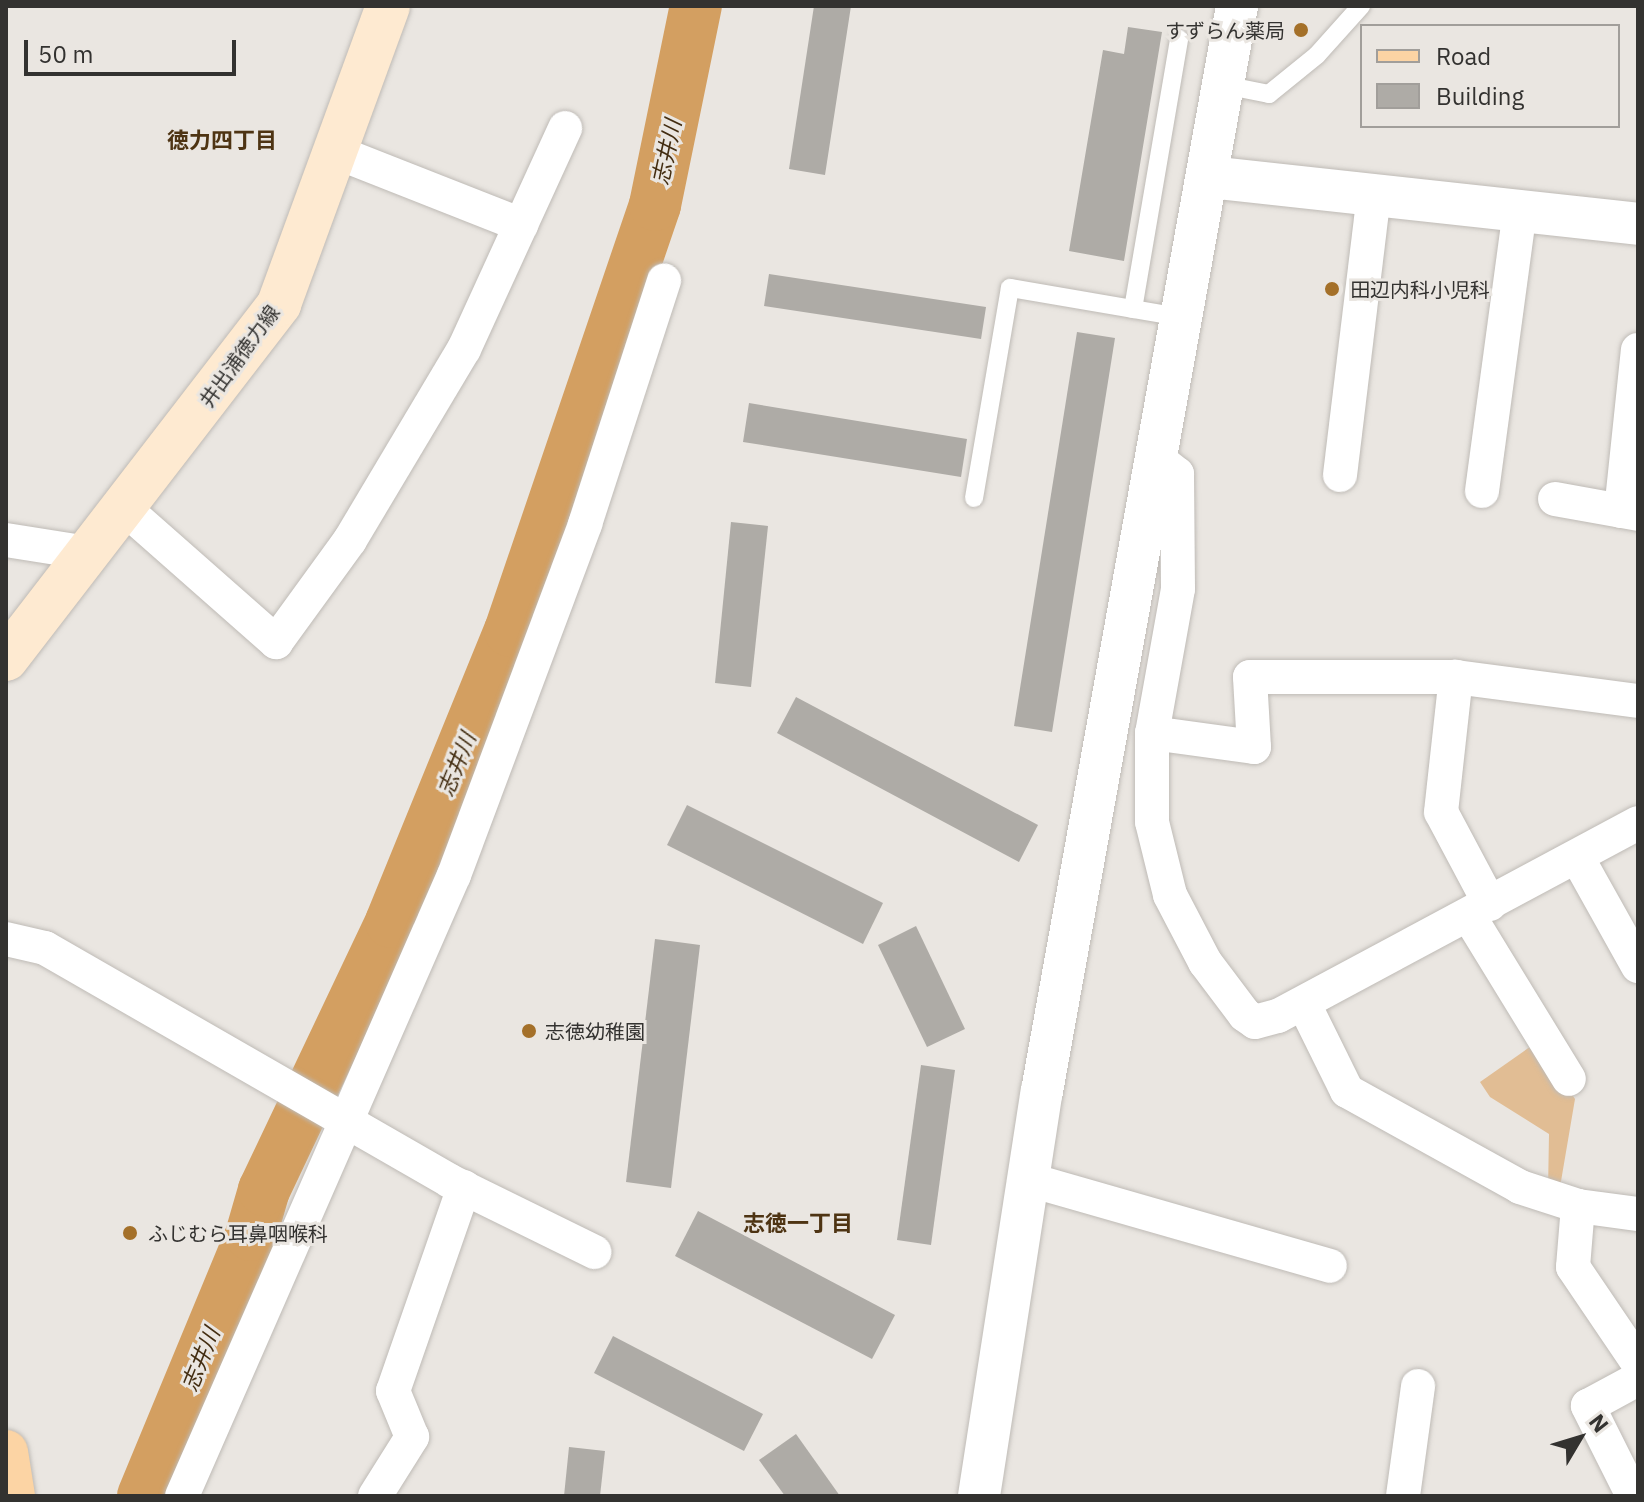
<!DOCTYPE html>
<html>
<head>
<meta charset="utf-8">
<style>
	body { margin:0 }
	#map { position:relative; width:1644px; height:1502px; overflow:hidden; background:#eae6e1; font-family:"IBM Plex Sans","Noto Sans JP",sans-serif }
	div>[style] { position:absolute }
	.green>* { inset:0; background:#e1bd94 }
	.river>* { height:52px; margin:-26px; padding:0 26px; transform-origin:26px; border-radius:26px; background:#d39f61 }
	.building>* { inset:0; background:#aeaba6 }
	.roads { filter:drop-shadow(0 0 2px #bfbbb6) drop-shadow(0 0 2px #bfbbb6) }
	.service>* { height:18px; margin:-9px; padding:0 9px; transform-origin:9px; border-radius:9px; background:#fff }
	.minor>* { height:34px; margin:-17px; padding:0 17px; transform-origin:17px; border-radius:17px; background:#fff }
	.tertiary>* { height:42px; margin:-21px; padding:0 21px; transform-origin:21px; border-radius:21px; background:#fff }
	.secondary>* { height:44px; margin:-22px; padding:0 22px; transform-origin:22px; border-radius:22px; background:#feead1 }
	.primary>* { height:44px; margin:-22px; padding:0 22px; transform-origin:22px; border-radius:22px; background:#fcd4a4 }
	.dots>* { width:22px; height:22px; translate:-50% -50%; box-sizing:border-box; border:4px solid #eae6e1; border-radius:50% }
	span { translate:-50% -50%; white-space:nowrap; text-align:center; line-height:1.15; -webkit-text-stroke:6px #eae6e1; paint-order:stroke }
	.poi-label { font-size:20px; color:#333230 }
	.right { translate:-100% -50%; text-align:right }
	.left { translate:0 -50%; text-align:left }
	.street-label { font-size:20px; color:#333230 }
	.neighbourhood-label { font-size:22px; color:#4e3413; font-weight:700 }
	.water-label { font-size:22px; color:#432d11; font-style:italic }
	.frame { position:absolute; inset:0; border:8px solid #333230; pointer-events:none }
	.legend { position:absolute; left:1360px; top:24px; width:260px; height:104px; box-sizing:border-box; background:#eae6e1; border:2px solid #a19e9a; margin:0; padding:10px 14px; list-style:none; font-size:24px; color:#333230 }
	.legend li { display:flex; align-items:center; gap:16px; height:40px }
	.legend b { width:40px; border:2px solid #a19e9a }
	.north { position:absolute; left:1540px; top:1398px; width:80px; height:80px; -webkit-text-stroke:6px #eae6e1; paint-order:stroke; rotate:52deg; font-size:22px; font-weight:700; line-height:32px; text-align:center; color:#333230 }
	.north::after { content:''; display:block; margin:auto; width:28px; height:36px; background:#333230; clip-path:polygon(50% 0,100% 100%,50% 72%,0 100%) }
	.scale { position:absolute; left:24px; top:40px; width:212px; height:36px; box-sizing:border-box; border:4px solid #333230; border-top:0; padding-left:10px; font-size:24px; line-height:28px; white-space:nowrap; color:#333230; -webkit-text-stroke:6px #eae6e1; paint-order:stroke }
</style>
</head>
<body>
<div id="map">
	<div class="green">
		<i style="clip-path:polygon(1537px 1042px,1575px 1099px,1559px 1193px,1548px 1190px,1549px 1134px,1490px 1097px,1480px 1082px)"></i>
	</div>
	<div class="river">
		<i style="left:143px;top:1496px;width:282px;rotate:-67.5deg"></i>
		<i style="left:251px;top:1235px;width:47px;rotate:-73.9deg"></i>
		<i style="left:264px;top:1190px;width:297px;rotate:-64.6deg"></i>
		<i style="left:391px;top:922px;width:314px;rotate:-67.8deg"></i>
		<i style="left:510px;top:631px;width:450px;rotate:-71.2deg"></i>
		<i style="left:655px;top:205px;width:203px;rotate:-78.4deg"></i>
	</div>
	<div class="building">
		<i style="clip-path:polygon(814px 6px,851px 6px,825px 175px,789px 169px)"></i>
		<i style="clip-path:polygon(1128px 27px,1162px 32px,1124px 261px,1069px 251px,1103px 50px,1124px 54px)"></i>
		<i style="clip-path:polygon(769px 274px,986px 307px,981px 339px,764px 306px)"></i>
		<i style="clip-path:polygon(1077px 332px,1115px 338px,1052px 732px,1014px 726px)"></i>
		<i style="clip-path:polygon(749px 403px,967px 439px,961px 477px,743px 442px)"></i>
		<i style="clip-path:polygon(731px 522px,768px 526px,751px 687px,715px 683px)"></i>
		<i style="clip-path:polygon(796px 697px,1038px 825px,1019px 862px,777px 733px)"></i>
		<i style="clip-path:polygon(687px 805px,883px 903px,863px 944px,667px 845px)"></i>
		<i style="clip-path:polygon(916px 926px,965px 1029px,927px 1047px,878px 945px)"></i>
		<i style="clip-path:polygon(655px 939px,700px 945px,671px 1188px,626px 1182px)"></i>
		<i style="clip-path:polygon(921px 1065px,955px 1070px,931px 1245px,897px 1240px)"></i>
		<i style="clip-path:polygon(698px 1211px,895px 1315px,872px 1359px,675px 1256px)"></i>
		<i style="clip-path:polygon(613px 1336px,763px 1414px,744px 1451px,594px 1373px)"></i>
		<i style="clip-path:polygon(796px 1434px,840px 1496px,785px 1496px,759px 1460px)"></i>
		<i style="clip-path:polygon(569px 1447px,605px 1451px,600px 1496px,564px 1496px)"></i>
	</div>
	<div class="roads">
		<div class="service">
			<i style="left:1224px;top:85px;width:46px;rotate:11.3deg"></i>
			<i style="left:1269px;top:94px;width:62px;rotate:-39.1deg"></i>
			<i style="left:1317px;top:55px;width:66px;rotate:-48.1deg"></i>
			<i style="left:1133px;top:309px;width:274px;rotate:-80.3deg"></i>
			<i style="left:974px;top:498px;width:213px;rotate:-80.3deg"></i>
			<i style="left:1010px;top:288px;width:172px;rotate:9.7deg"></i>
		</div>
		<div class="minor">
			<i style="left:336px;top:152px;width:199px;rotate:21.5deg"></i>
			<i style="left:1159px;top:460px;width:23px;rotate:38deg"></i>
			<i style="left:1177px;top:474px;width:115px;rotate:89.5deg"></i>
			<i style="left:1178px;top:589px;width:146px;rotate:100.2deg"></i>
			<i style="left:1152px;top:733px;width:89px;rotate:90deg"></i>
			<i style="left:1152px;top:822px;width:75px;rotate:76.1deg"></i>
			<i style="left:1170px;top:895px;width:76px;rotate:62.4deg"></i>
			<i style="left:1205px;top:962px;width:66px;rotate:53deg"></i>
			<i style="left:1245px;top:1015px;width:12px;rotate:35deg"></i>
			<i style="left:1255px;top:1022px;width:24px;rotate:-15deg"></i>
			<i style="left:1278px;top:1016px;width:408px;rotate:-28.2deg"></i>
			<i style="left:1340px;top:475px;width:282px;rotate:-83.1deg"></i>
			<i style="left:1482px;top:491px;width:283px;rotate:-82.3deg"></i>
			<i style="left:1555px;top:499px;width:84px;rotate:10.2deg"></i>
			<i style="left:124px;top:508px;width:203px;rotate:41.4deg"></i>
			<i style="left:276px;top:642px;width:126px;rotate:-54deg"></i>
			<i style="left:350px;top:540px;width:222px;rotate:-59.2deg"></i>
			<i style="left:464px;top:349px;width:243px;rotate:-65.4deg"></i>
			<i style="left:1621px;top:511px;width:162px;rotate:-84deg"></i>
			<i style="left:6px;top:540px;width:83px;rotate:9deg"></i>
			<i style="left:1152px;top:733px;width:103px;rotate:7.8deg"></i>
			<i style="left:1254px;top:747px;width:70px;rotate:-93.3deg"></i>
			<i style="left:1250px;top:677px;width:206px"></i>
			<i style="left:1577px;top:857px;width:125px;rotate:60.8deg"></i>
			<i style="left:1490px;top:904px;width:104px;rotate:-118deg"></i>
			<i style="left:1441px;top:812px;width:136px;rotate:-83.7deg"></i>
			<i style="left:1456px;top:677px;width:184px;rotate:7.5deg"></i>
			<i style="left:1469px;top:916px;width:191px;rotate:58.5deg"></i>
			<i style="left:6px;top:939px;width:40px;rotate:13deg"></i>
			<i style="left:45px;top:948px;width:467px;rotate:29.9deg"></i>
			<i style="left:450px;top:1181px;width:161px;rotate:26.2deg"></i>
			<i style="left:1304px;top:1004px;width:97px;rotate:63.7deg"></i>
			<i style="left:1347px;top:1091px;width:198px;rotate:29deg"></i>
			<i style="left:1520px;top:1187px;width:61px;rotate:18.1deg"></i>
			<i style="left:1578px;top:1206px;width:61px;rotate:7.6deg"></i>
			<i style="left:1027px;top:1179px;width:315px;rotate:16deg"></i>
			<i style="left:1578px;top:1206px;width:61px;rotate:94.7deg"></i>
			<i style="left:1573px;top:1267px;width:116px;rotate:55.9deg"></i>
			<i style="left:182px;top:1496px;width:678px;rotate:-66.35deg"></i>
			<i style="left:454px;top:875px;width:375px;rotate:-69.5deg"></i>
			<i style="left:585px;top:524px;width:256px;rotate:-72deg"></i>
			<i style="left:375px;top:1496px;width:70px;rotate:-57.9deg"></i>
			<i style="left:412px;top:1437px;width:50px;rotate:-112.4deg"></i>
			<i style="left:393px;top:1391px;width:216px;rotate:-70.8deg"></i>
			<i style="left:1403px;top:1496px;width:111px;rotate:-82.2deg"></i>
			<i style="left:1633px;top:1496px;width:101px;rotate:-116.6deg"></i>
			<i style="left:1588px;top:1406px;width:57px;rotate:-28.4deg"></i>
		</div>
		<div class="tertiary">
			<i style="left:1208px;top:177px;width:433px;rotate:6.2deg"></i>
			<i style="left:979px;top:1496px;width:410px;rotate:-81.2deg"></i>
			<i style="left:1042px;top:1091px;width:1102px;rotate:-79.81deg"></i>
		</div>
		<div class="secondary">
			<i style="left:6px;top:659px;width:448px;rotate:-52.4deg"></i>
			<i style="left:279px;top:304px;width:317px;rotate:-69.9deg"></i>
		</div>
		<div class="primary">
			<i style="left:6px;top:1452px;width:45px;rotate:81deg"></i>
		</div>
	</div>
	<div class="dots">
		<i style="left:1301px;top:30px;background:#a47029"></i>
		<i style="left:1332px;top:289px;background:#a47029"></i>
		<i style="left:529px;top:1031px;background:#a47029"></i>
		<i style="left:130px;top:1233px;background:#a47029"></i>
	</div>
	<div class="poi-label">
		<span class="right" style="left:1285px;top:30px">すずらん薬局</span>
		<span class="left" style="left:1350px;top:289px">田辺内科小児科</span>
		<span class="left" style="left:545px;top:1031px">志徳幼稚園</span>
		<span class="left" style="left:148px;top:1233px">ふじむら耳鼻咽喉科</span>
	</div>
	<div class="street-label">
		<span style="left:239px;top:356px;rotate:-54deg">井出浦徳力線</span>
	</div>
	<div class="neighbourhood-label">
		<span style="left:222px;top:140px">徳力四丁目</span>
		<span style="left:798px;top:1223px">志徳一丁目</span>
	</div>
	<div class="water-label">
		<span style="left:666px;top:152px;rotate:-78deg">志井川</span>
		<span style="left:456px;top:764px;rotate:-68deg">志井川</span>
		<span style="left:200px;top:1359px;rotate:-68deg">志井川</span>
	</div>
	<div class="frame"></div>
	<ul class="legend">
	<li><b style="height:10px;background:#fcd4a4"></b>Road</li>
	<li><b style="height:22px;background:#aeaba6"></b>Building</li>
	</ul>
	<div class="north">N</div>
	<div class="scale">50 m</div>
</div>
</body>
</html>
